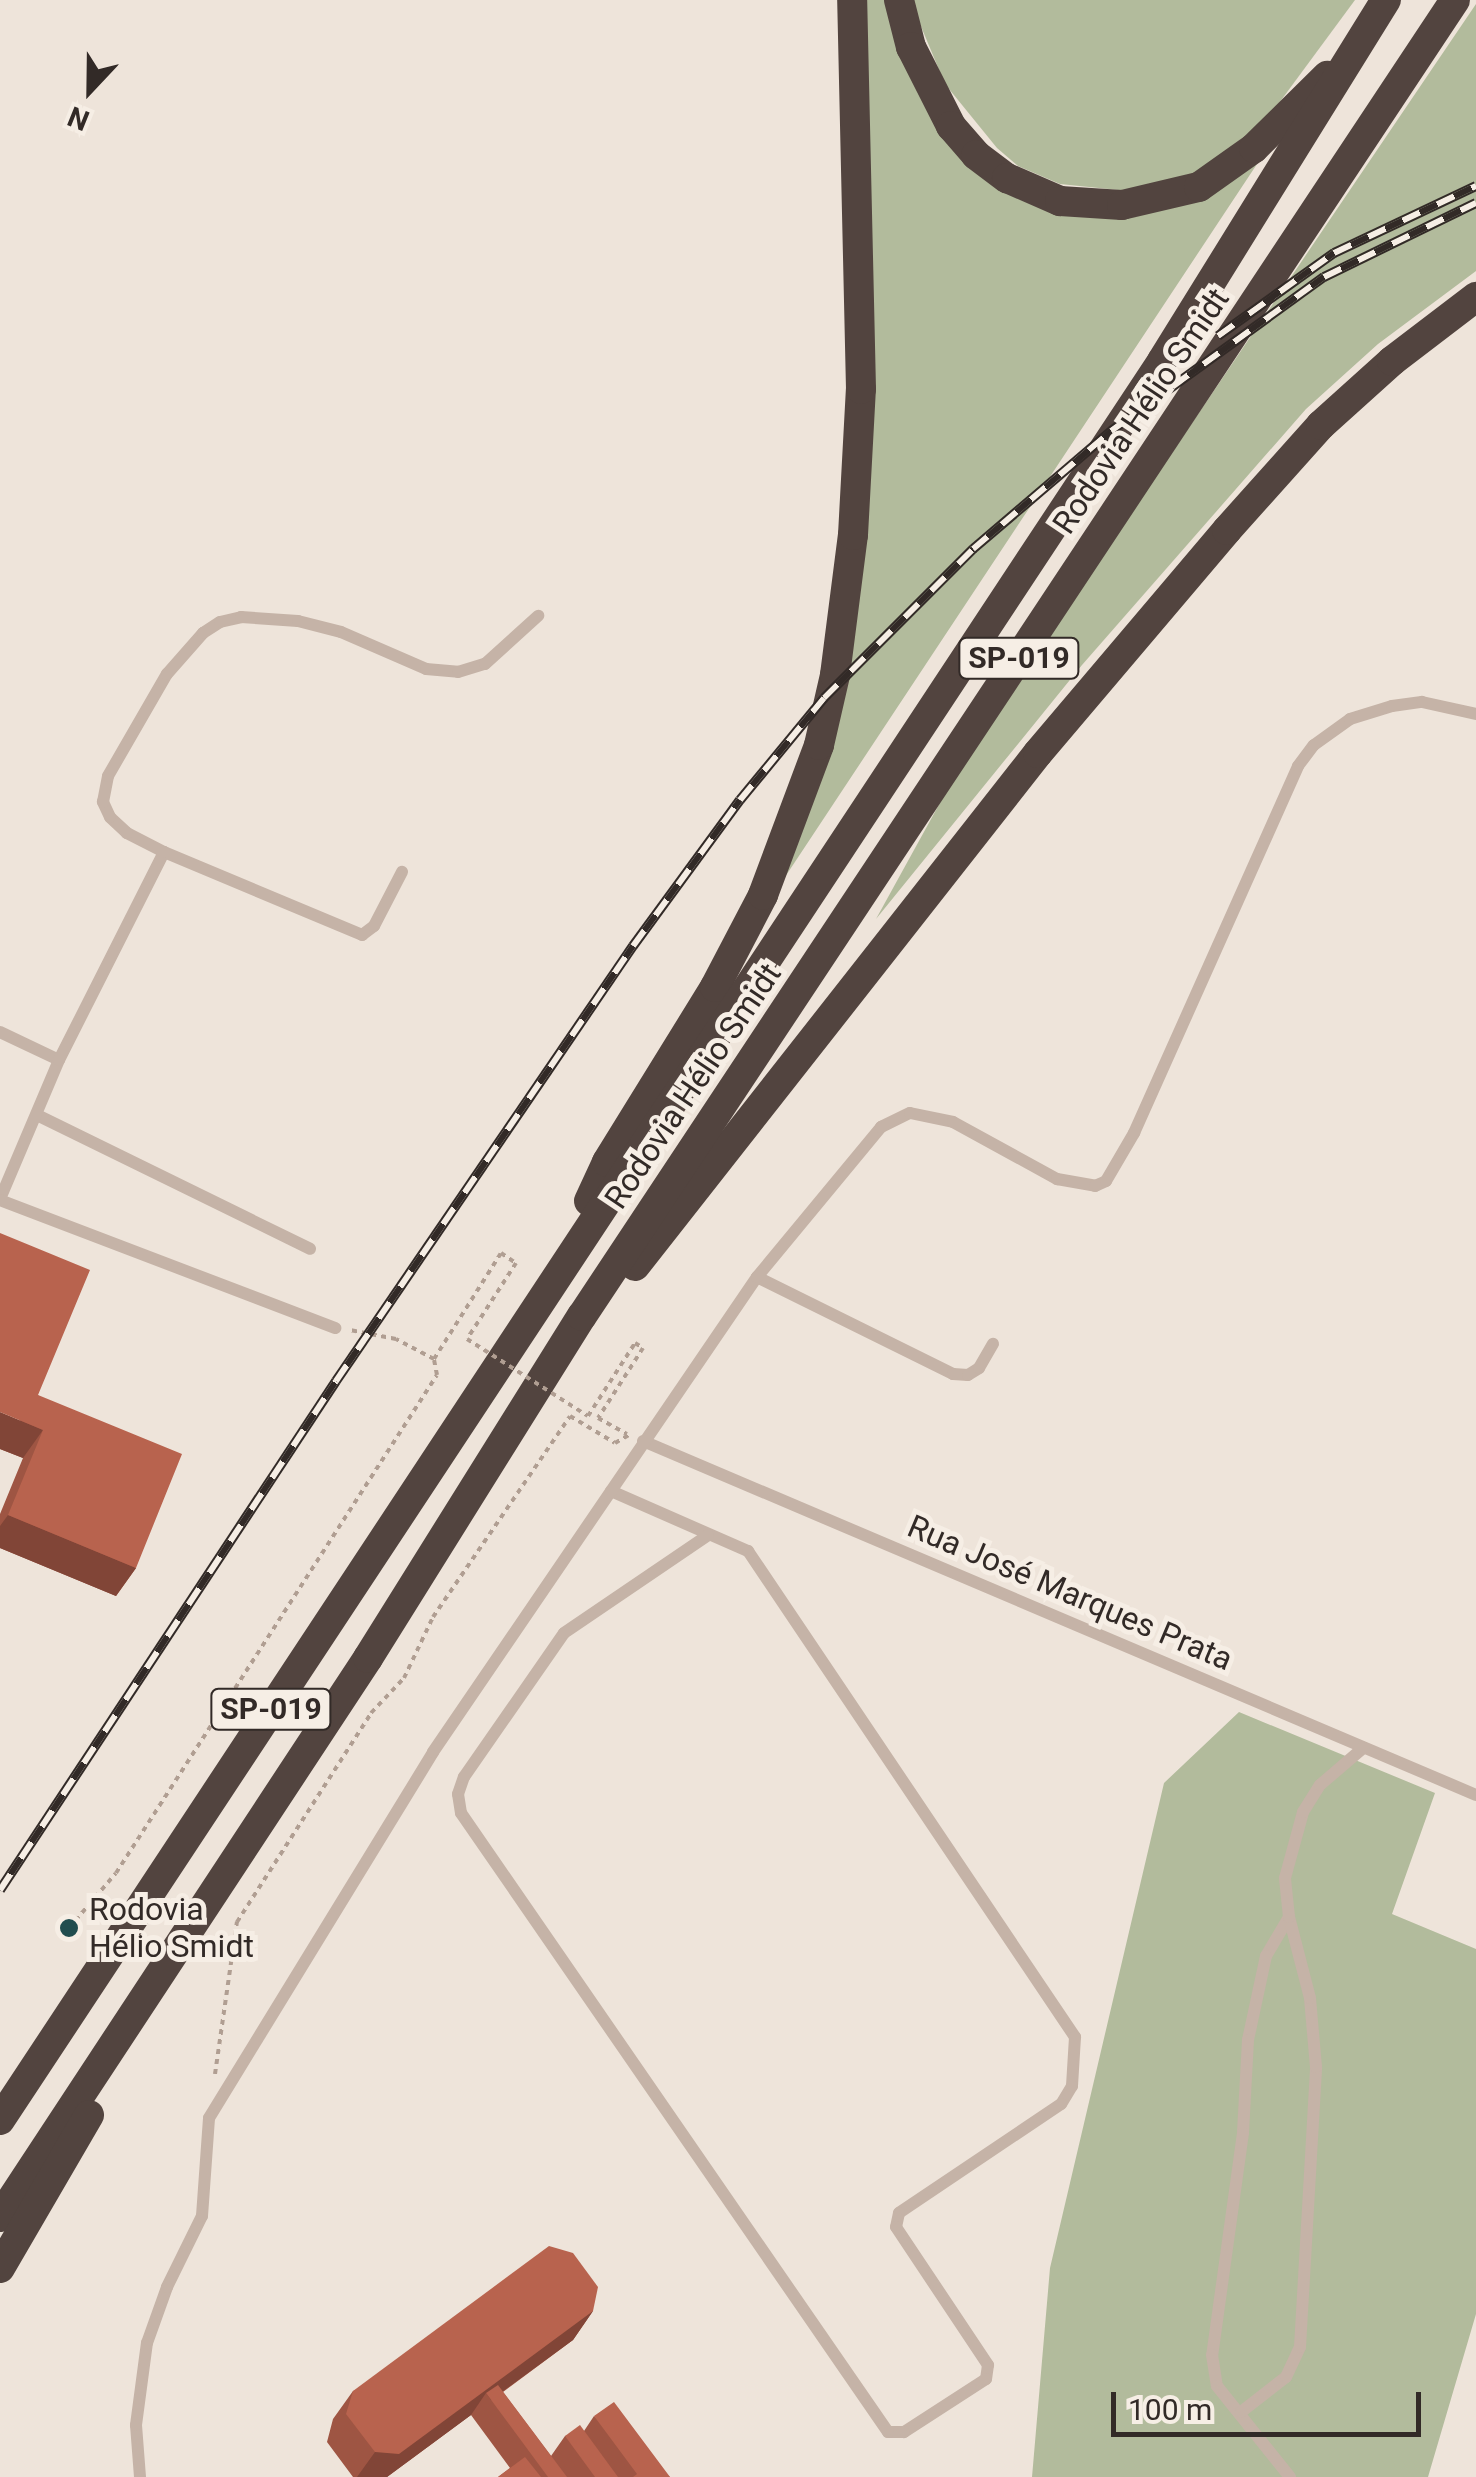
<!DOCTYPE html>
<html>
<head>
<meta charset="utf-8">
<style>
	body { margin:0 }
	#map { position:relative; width:1476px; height:2477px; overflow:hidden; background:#eee4da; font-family:Roboto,sans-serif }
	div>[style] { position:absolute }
	.green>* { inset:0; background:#b2bb9c }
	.path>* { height:4px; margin-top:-2px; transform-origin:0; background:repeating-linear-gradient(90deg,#b09e92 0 5px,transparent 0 10px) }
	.service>* { height:12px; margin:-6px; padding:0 6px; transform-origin:6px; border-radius:6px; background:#c5b3a7 }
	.motorway>* { height:30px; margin:-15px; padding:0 15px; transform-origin:15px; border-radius:15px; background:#52443f }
	.rail>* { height:10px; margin-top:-5px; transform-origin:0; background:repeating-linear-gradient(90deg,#f6eee5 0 19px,#322a27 0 38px); box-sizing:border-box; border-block:2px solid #322a27 }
	.path-bridge>* { height:4px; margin-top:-2px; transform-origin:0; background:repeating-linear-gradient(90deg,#b09e92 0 5px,transparent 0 10px) }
	.wall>* { inset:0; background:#9e5543 }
	.shaded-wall>* { inset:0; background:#814537 }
	.building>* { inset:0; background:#b8634e }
	.dots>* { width:28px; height:28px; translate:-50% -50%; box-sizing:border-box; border:5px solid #f6eee5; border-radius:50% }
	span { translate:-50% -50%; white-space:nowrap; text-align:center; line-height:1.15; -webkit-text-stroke:10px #f6eee5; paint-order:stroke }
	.shield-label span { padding:2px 8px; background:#f6eee5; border:2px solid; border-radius:8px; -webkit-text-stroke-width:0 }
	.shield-label { font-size:30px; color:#322a27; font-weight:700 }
	.street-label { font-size:32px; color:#322a27 }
	.poi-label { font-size:32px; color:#322a27 }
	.left { translate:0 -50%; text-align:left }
	.north { position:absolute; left:40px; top:40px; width:100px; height:100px; -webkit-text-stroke:8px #f6eee5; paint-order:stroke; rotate:202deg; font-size:28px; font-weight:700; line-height:40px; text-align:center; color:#322a27 }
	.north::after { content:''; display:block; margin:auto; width:35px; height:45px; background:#322a27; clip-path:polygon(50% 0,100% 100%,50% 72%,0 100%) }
	.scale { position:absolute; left:1111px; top:2392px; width:310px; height:45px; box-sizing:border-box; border:5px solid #322a27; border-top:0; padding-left:12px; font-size:30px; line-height:35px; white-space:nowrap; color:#322a27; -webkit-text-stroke:8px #f6eee5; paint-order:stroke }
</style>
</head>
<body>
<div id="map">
	<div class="green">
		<i style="clip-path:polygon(863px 0,885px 0,958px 152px,1134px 217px,1202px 198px,1261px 158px,785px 877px,845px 672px)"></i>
		<i style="clip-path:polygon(910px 0,1355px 0,1268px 118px,1199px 172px,1128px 191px,1060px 184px,1018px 166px,997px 148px,945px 84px)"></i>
		<i style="clip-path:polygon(1476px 4px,1476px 271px,1378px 344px,1306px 409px,1082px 665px,876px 919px,963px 761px)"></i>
		<i style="clip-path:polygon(1239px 1712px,1435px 1793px,1392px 1914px,1476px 1949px,1476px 2314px,1428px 2477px,1032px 2477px,1050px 2268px,1164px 1783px)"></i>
	</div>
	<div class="path">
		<i style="left:69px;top:1928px;width:72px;rotate:-49.5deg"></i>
		<i style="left:116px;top:1873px;width:592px;rotate:-57.2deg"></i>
		<i style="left:437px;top:1375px;width:16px;rotate:-101deg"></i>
		<i style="left:434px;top:1359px;width:43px;rotate:-152.2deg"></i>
		<i style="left:396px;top:1339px;width:47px;rotate:-168.9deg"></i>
		<i style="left:215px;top:2074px;width:154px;rotate:-81.8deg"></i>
		<i style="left:237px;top:1922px;width:248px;rotate:-57.3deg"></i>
		<i style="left:371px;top:1713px;width:48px;rotate:-46.7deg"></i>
		<i style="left:404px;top:1678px;width:68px;rotate:-64.6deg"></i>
		<i style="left:433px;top:1617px;width:243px;rotate:-55.7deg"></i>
		<i style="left:570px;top:1416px;width:52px;rotate:31deg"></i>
		<i style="left:615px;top:1443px;width:16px;rotate:-30deg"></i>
	</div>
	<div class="service">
		<i style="left:164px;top:852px;width:215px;rotate:22.7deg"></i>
		<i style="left:362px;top:935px;width:15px;rotate:-37deg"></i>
		<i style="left:374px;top:926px;width:61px;rotate:-62.6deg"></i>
		<i style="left:0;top:1032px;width:65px;rotate:25.4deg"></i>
		<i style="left:37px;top:1115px;width:304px;rotate:26.1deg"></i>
		<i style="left:0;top:1199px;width:151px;rotate:-67deg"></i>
		<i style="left:59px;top:1060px;width:233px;rotate:-63.2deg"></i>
		<i style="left:164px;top:852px;width:42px;rotate:-152.8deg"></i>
		<i style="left:127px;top:833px;width:23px;rotate:-137deg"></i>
		<i style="left:110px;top:817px;width:17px;rotate:-115deg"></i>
		<i style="left:103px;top:802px;width:26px;rotate:-79deg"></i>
		<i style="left:108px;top:776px;width:118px;rotate:-60deg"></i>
		<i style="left:167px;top:674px;width:55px;rotate:-48.7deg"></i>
		<i style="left:203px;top:633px;width:20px;rotate:-33deg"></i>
		<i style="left:220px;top:622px;width:22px;rotate:-13deg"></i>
		<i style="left:241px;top:617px;width:57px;rotate:4deg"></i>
		<i style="left:298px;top:621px;width:44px;rotate:14.3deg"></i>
		<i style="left:341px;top:632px;width:93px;rotate:23.5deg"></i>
		<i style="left:426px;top:669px;width:32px;rotate:5deg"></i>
		<i style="left:458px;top:672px;width:28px;rotate:-17deg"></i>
		<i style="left:485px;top:664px;width:72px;rotate:-42.2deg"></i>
		<i style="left:0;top:1200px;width:359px;rotate:20.9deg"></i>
		<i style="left:757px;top:1277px;width:219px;rotate:26.3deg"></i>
		<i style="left:953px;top:1374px;width:15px;rotate:4deg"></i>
		<i style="left:968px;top:1375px;width:13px;rotate:-32deg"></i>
		<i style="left:979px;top:1368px;width:28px;rotate:-60deg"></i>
		<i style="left:643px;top:1441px;width:905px;rotate:23.02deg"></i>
		<i style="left:611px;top:1491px;width:150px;rotate:23.7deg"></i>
		<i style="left:748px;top:1551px;width:586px;rotate:56.07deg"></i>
		<i style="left:1075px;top:2037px;width:49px;rotate:93.5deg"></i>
		<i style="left:1072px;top:2086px;width:21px;rotate:121deg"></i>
		<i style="left:1061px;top:2104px;width:195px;rotate:146.1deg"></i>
		<i style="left:899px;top:2213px;width:14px;rotate:102deg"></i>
		<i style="left:896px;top:2227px;width:166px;rotate:56.3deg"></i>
		<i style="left:988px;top:2365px;width:14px;rotate:98deg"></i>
		<i style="left:986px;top:2379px;width:98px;rotate:147.1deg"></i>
		<i style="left:904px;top:2432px;width:16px;rotate:180deg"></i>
		<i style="left:888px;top:2432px;width:752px;rotate:-124.6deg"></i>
		<i style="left:461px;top:1813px;width:19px;rotate:-99deg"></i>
		<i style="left:458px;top:1794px;width:18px;rotate:-71deg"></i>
		<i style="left:464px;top:1777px;width:175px;rotate:-55.2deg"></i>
		<i style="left:564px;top:1633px;width:174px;rotate:-34.2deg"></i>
		<i style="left:1289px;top:1917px;width:45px;rotate:120.5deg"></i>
		<i style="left:1266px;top:1956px;width:86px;rotate:102.1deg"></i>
		<i style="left:1248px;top:2040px;width:93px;rotate:93.1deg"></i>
		<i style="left:1243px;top:2133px;width:224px;rotate:97.9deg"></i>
		<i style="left:1212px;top:2355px;width:31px;rotate:81deg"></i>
		<i style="left:1217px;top:2386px;width:117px;rotate:51.3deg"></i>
		<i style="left:1241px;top:2412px;width:57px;rotate:-37.9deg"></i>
		<i style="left:1286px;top:2377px;width:33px;rotate:-65deg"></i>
		<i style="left:1300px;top:2347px;width:280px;rotate:-86.7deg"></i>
		<i style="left:1316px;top:2067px;width:69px;rotate:-95deg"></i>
		<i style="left:1310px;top:1998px;width:84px;rotate:-104.5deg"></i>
		<i style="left:1289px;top:1917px;width:39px;rotate:-96deg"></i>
		<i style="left:1285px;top:1878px;width:68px;rotate:-74.7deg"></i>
		<i style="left:1303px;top:1812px;width:32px;rotate:-58deg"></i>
		<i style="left:1320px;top:1785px;width:57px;rotate:-40.7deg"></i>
		<i style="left:140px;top:2477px;width:52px;rotate:-94.4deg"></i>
		<i style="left:136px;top:2425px;width:83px;rotate:-82.4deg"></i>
		<i style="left:147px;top:2343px;width:59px;rotate:-70.3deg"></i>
		<i style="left:167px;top:2287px;width:79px;rotate:-63.8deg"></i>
		<i style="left:202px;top:2216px;width:98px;rotate:-85.9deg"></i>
		<i style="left:209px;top:2118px;width:429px;rotate:-58.5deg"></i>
		<i style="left:433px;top:1752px;width:575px;rotate:-55.7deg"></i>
		<i style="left:757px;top:1277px;width:195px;rotate:-50.4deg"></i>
		<i style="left:881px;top:1127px;width:32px;rotate:-26deg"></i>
		<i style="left:910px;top:1113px;width:44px;rotate:11.8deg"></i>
		<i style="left:953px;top:1122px;width:119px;rotate:28.7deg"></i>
		<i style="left:1057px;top:1179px;width:39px;rotate:10deg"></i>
		<i style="left:1095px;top:1186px;width:12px;rotate:-24deg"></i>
		<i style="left:1106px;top:1181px;width:56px;rotate:-59.7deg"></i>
		<i style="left:1134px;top:1133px;width:402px;rotate:-65.9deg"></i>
		<i style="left:1298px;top:766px;width:26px;rotate:-53deg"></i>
		<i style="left:1314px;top:745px;width:44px;rotate:-35.8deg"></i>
		<i style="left:1350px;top:719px;width:44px;rotate:-17.2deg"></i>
		<i style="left:1392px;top:706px;width:30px;rotate:-8deg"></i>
		<i style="left:1422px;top:702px;width:55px;rotate:12.5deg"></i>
	</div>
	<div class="motorway">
		<i style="left:899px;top:0;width:49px;rotate:75.7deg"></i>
		<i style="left:911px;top:47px;width:89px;rotate:63.1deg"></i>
		<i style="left:951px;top:126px;width:38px;rotate:49deg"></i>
		<i style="left:976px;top:155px;width:39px;rotate:37deg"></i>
		<i style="left:1007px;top:178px;width:58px;rotate:23.5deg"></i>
		<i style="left:1060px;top:201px;width:62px;rotate:3.7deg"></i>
		<i style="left:1122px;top:205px;width:79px;rotate:-13.2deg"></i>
		<i style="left:1199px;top:187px;width:67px;rotate:-35.3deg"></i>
		<i style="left:1254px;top:148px;width:103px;rotate:-44.6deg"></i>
		<i style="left:589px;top:1201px;width:43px;rotate:-65.2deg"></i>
		<i style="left:607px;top:1162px;width:206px;rotate:-58.3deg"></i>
		<i style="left:715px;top:987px;width:104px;rotate:-62.4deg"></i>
		<i style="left:763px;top:895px;width:160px;rotate:-69.5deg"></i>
		<i style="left:819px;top:745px;width:72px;rotate:-77.1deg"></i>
		<i style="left:835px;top:675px;width:141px;rotate:-82.7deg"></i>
		<i style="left:853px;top:535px;width:146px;rotate:-86.9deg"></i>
		<i style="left:861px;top:389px;width:389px;rotate:-91.3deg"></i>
		<i style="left:635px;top:1266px;width:652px;rotate:-51.85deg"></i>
		<i style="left:1038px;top:753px;width:292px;rotate:-49.7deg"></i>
		<i style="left:1227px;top:530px;width:141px;rotate:-48.2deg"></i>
		<i style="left:1321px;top:425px;width:96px;rotate:-42deg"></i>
		<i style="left:1392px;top:361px;width:106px;rotate:-37.3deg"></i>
		<i style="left:0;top:2120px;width:2108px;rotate:-56.55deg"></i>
		<i style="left:1162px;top:361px;width:425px;rotate:-58.2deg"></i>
		<i style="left:0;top:2217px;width:669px;rotate:-56.64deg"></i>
		<i style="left:368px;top:1658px;width:403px;rotate:-58deg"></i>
		<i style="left:582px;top:1316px;width:1579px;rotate:-56.44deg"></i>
		<i style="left:0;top:2268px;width:177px;rotate:-59.8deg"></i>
	</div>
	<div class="rail">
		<i style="left:1218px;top:336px;width:143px;rotate:-35.6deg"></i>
		<i style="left:1334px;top:253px;width:157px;rotate:-25.3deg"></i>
		<i style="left:0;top:1890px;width:610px;rotate:-56.57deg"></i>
		<i style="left:336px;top:1381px;width:527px;rotate:-55.68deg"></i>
		<i style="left:633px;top:946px;width:181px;rotate:-53.8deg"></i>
		<i style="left:740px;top:800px;width:132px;rotate:-50.5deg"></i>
		<i style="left:824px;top:698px;width:211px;rotate:-45deg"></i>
		<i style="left:973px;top:549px;width:182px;rotate:-40.5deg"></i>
		<i style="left:1111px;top:431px;width:263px;rotate:-35.9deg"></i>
		<i style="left:1324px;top:277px;width:169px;rotate:-26deg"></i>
	</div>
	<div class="path-bridge">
		<i style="left:434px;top:1359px;width:125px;rotate:-57.7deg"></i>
		<i style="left:501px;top:1253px;width:18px;rotate:34deg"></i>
		<i style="left:516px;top:1263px;width:90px;rotate:122.8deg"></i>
		<i style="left:467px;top:1339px;width:143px;rotate:32.5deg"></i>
		<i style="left:588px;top:1416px;width:87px;rotate:-57.2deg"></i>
		<i style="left:635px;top:1343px;width:9px;rotate:32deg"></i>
		<i style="left:643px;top:1348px;width:83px;rotate:122.7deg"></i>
		<i style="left:598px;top:1418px;width:33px;rotate:29deg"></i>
	</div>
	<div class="wall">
		<i style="clip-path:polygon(38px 1395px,136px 1568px,116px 1596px,0 1548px,0 1514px,23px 1458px,0 1449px)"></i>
		<i style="clip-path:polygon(593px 2311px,573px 2340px,503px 2392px,551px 2456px,565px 2436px,584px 2431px,594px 2416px,670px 2477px,498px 2477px,510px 2468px,471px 2415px,387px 2477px,353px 2477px,327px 2442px,333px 2419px,353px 2391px)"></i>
	</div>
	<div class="shaded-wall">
		<i style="clip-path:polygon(0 1412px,43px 1430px,23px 1458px,0 1449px)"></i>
		<i style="clip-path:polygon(8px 1515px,136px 1568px,116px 1596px,0 1548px,0 1526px)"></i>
		<i style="clip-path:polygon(593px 2311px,573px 2340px,491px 2400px,486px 2393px,471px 2415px,387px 2477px,357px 2477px,375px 2452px)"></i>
	</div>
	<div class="building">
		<i style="clip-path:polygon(0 1233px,90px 1270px,38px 1395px,182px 1454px,136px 1568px,8px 1515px,43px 1430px,0 1412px)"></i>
		<i style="clip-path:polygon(549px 2246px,573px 2253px,598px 2287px,593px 2311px,399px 2454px,375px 2452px,346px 2414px,353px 2391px)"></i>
		<i style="clip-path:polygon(498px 2385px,567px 2477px,548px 2477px,486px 2393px)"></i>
		<i style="clip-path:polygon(614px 2402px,670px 2477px,633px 2477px,637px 2474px,594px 2416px)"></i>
		<i style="clip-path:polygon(580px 2425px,618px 2477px,595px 2477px,565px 2436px)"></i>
		<i style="clip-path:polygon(525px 2457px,541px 2477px,498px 2477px)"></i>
	</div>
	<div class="dots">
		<i style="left:69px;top:1928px;background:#214d4f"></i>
	</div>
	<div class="shield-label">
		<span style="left:1019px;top:658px">SP-019</span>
		<span style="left:271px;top:1709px">SP-019</span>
	</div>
	<div class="street-label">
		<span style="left:1141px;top:411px;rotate:-56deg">Rodovia Hélio Smidt</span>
		<span style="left:693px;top:1086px;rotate:-56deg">Rodovia Hélio Smidt</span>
		<span style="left:1070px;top:1593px;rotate:23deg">Rua José Marques Prata</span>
	</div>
	<div class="poi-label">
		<span class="left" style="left:89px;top:1928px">Rodovia<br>Hélio Smidt</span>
	</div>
	<div class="north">N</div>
	<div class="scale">100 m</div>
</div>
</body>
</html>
